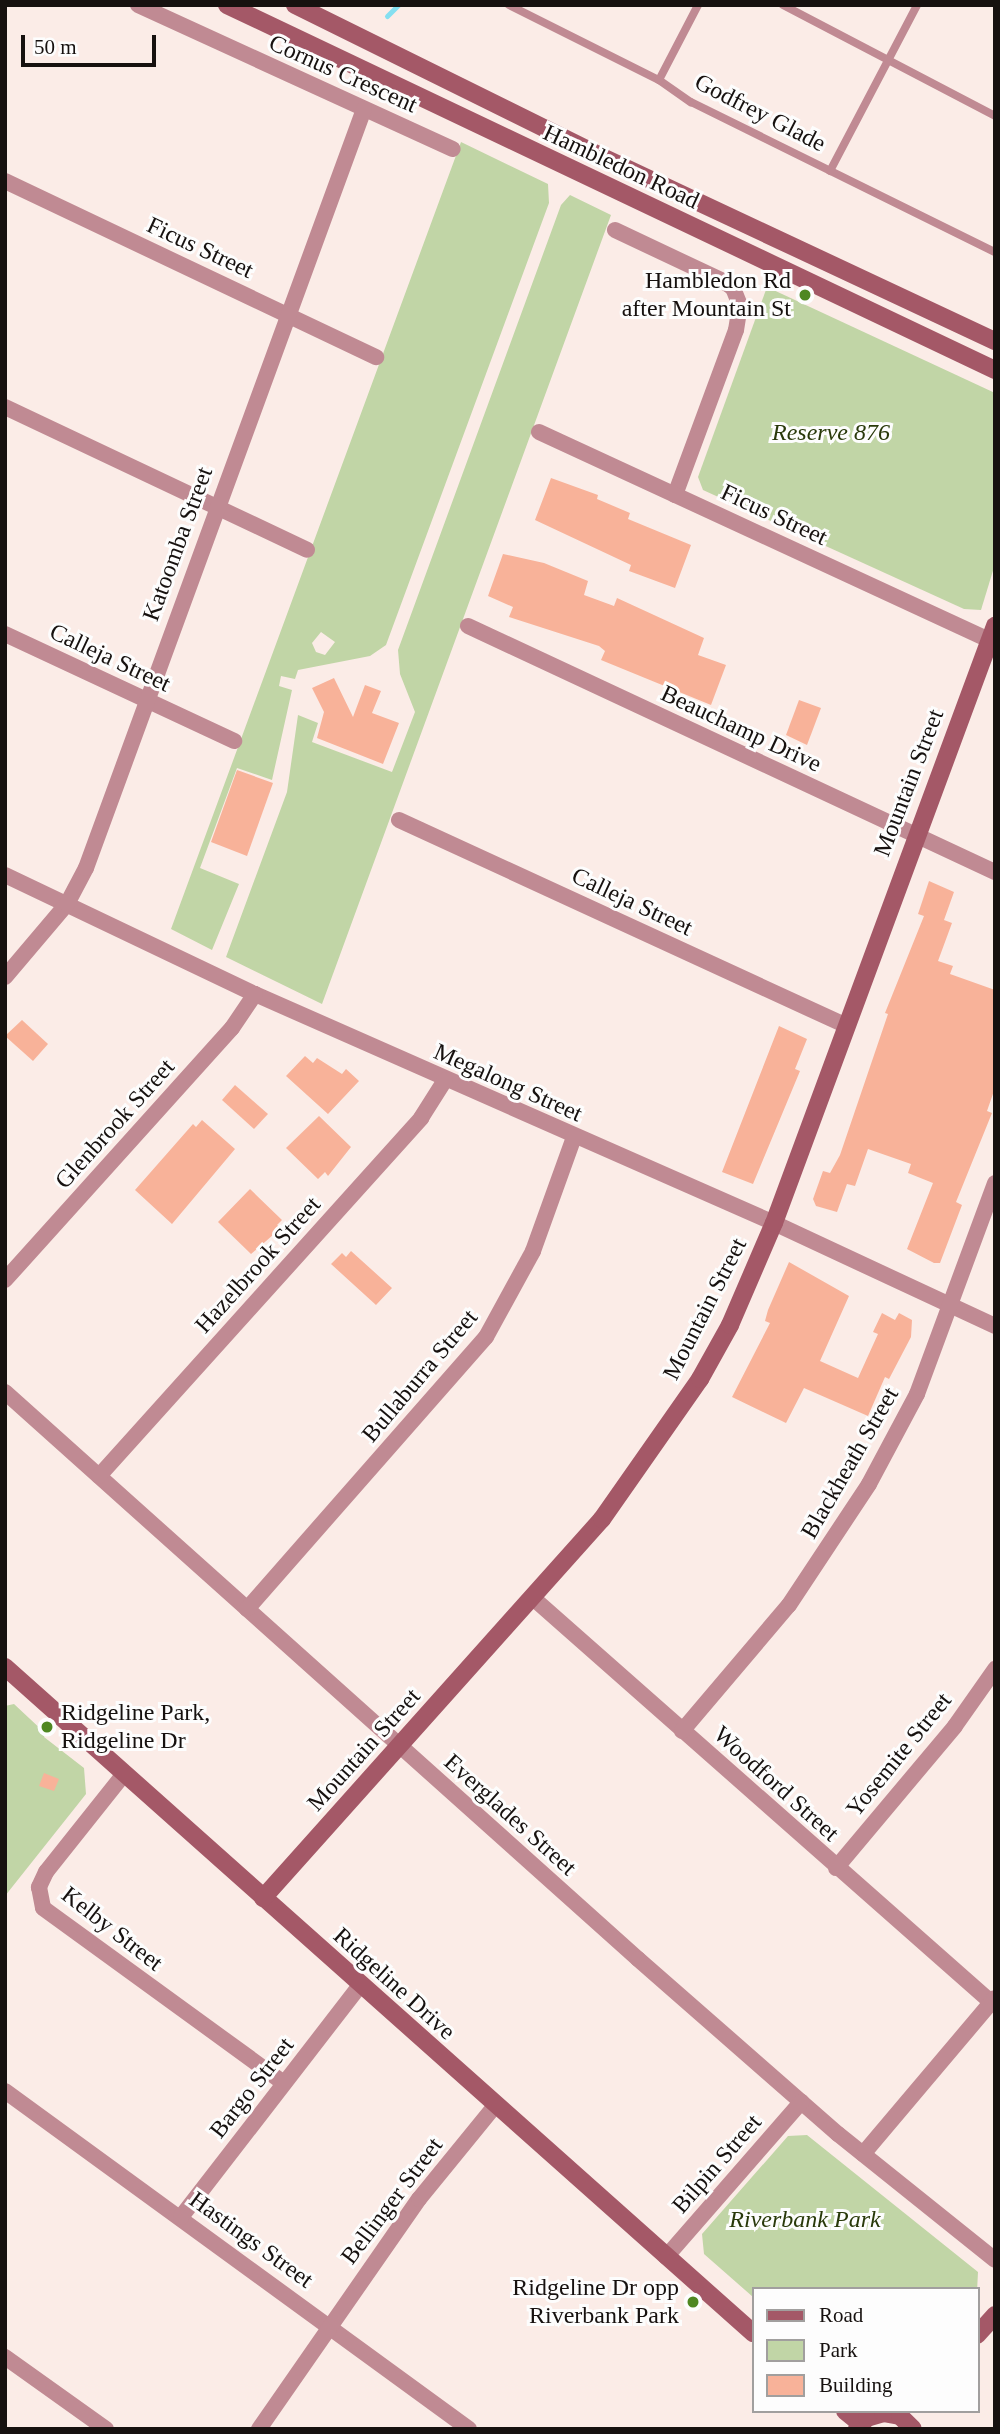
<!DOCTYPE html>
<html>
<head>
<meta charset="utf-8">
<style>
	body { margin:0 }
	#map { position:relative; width:1000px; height:2434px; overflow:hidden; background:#fbece7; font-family:"Times New Roman",serif }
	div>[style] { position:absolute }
	.green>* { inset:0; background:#c1d5a6 }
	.stream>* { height:5px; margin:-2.5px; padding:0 2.5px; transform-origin:2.5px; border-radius:2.5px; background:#84dff0 }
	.building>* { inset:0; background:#f8b299 }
	.lane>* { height:8px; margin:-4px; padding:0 4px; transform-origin:4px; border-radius:4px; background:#c08a93 }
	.street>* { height:16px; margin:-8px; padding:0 8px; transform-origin:8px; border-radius:8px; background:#c08a93 }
	.secondary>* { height:18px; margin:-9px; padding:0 9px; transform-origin:9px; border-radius:9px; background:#a45867 }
	.dots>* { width:19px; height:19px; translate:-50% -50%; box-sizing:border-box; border:4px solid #fdfdfd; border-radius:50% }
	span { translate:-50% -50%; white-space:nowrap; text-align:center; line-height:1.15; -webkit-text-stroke:6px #fdfdfd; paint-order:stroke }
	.street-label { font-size:24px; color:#16110f }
	.poi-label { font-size:24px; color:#16110f }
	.right { translate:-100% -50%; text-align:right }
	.left { translate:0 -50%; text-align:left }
	.park-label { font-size:24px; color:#29390a; font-style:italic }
	.frame { position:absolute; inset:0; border:7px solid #16110f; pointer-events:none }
	.legend { position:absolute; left:752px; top:2287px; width:228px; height:126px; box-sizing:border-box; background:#fdfdfd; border:2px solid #a19f9e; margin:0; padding:9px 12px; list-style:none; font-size:21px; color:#16110f }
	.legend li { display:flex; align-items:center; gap:14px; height:35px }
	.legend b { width:35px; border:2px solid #a19f9e }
	.scale { position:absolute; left:21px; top:35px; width:135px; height:32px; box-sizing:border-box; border:4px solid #16110f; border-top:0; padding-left:9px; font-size:21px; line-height:24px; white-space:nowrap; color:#16110f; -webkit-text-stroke:5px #fdfdfd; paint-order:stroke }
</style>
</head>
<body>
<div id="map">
	<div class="green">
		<i style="clip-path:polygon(evenodd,461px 142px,548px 184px,549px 203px,386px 645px,370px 656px,298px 670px,295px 679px,281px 676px,279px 686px,292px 690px,272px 780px,237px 768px,200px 868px,239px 884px,212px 950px,171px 929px,461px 142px,321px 632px,335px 642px,325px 655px,316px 652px,312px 643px,321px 632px)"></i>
		<i style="clip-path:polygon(570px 195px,611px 215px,322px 1004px,226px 957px,287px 792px,298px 715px,318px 723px,312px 742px,392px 772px,415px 712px,400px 674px,398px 650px,561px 205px)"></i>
		<i style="clip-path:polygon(767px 287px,995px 393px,995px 564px,981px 610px,964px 609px,703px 490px,698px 477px)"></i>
		<i style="clip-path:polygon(14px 1704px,45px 1733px,44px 1737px,84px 1768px,86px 1794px,5px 1896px,5px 1706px)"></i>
		<i style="clip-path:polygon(807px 2135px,978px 2272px,977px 2292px,977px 2289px,753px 2289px,753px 2297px,704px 2254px,702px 2234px,788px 2136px)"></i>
	</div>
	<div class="stream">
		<i style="left:387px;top:16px;width:16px;rotate:-45deg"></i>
	</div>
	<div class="building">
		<i style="clip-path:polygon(551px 478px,598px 495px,597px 499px,630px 513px,628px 519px,691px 545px,675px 588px,629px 571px,631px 565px,535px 520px)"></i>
		<i style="clip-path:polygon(503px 554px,544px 563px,588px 581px,584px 595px,614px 606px,617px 598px,704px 638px,698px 655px,726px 665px,711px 705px,601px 660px,605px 651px,599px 646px,509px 617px,513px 607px,488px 596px)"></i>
		<i style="clip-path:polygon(334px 678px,353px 717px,365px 685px,381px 691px,372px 713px,399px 723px,383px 764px,317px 738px,324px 712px,312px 688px)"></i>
		<i style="clip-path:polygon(799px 700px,821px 708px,807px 745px,786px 735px)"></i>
		<i style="clip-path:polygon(237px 770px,273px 783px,247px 856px,211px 842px)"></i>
		<i style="clip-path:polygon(929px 881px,954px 892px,944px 920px,952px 923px,938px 961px,953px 966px,950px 974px,995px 990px,995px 1088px,987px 1111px,992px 1113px,956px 1202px,962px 1205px,940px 1263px,934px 1263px,907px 1249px,933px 1183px,908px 1173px,911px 1164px,868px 1149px,855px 1186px,847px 1184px,837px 1212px,816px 1206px,813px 1199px,823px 1171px,830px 1173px,840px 1155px,888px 1014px,885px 1013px,924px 916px,918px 914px)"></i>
		<i style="clip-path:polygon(22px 1020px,48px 1044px,33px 1061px,5px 1036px)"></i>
		<i style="clip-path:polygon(779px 1026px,807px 1039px,795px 1069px,800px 1071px,753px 1184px,722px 1172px)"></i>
		<i style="clip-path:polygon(305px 1056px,313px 1063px,317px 1058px,342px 1074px,346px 1069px,359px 1081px,328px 1114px,286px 1076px)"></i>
		<i style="clip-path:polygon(235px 1085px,268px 1114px,254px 1129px,222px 1100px)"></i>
		<i style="clip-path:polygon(319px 1116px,351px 1147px,328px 1176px,325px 1172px,318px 1179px,286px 1148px)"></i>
		<i style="clip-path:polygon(202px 1120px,235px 1149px,172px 1224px,135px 1190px,193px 1124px,196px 1127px)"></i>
		<i style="clip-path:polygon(250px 1189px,282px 1220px,277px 1225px,281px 1228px,251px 1254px,218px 1222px)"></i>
		<i style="clip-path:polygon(351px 1251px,392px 1288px,376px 1305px,331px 1264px,342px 1253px,346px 1257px)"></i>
		<i style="clip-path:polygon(789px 1262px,849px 1296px,820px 1361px,858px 1378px,878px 1334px,873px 1332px,882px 1313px,895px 1320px,899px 1313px,912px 1320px,911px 1337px,889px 1379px,885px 1377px,868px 1416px,804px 1388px,786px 1423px,732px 1397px,770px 1323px,765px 1321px,768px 1310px)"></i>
		<i style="clip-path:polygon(44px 1773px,59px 1779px,54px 1791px,39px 1786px)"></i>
	</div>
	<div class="lane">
		<i style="left:509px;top:5px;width:168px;rotate:26.6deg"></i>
		<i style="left:659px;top:80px;width:39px;rotate:35deg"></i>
		<i style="left:691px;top:102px;width:339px;rotate:26.3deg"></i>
		<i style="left:783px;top:5px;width:239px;rotate:27.6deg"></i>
		<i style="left:659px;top:80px;width:85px;rotate:-62.5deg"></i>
		<i style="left:830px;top:171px;width:187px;rotate:-62.3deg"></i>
	</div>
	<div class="street">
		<i style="left:138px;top:5px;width:346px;rotate:24.6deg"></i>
		<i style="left:5px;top:181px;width:411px;rotate:25.4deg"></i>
		<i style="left:615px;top:230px;width:119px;rotate:25.3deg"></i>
		<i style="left:723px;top:281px;width:12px;rotate:35deg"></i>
		<i style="left:733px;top:288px;width:18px;rotate:68deg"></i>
		<i style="left:740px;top:305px;width:25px;rotate:99deg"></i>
		<i style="left:736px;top:330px;width:176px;rotate:110.3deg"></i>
		<i style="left:5px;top:407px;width:334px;rotate:25.3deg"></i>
		<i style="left:539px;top:432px;width:497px;rotate:24.8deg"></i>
		<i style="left:468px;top:626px;width:582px;rotate:25.02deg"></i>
		<i style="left:5px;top:634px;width:253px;rotate:25deg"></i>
		<i style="left:399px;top:820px;width:492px;rotate:24.7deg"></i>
		<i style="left:5px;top:875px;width:277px;rotate:25.5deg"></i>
		<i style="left:255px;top:994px;width:567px;rotate:23.81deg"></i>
		<i style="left:774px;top:1223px;width:244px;rotate:25deg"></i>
		<i style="left:5px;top:977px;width:96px;rotate:-49.7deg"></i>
		<i style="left:67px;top:904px;width:41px;rotate:-62.2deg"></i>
		<i style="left:86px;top:868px;width:808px;rotate:-69.88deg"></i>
		<i style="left:5px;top:1280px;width:339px;rotate:-48deg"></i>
		<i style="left:232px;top:1028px;width:41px;rotate:-55.9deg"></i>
		<i style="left:5px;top:1392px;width:850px;rotate:41.85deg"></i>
		<i style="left:638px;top:1959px;width:266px;rotate:41.2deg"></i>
		<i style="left:838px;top:2134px;width:201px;rotate:38.7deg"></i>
		<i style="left:99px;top:1476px;width:482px;rotate:-48deg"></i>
		<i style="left:421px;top:1118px;width:45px;rotate:-57.7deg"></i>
		<i style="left:533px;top:1598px;width:611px;rotate:41.42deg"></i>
		<i style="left:247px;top:1609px;width:362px;rotate:-48.7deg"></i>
		<i style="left:486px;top:1337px;width:98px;rotate:-61.3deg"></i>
		<i style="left:533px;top:1251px;width:121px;rotate:-70.2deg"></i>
		<i style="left:682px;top:1731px;width:165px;rotate:-49.7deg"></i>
		<i style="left:789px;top:1605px;width:145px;rotate:-56.5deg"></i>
		<i style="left:869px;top:1484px;width:102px;rotate:-61.9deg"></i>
		<i style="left:917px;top:1394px;width:225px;rotate:-69.7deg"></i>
		<i style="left:124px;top:1774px;width:125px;rotate:128.5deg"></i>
		<i style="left:46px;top:1872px;width:17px;rotate:115deg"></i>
		<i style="left:39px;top:1887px;width:21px;rotate:79deg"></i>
		<i style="left:43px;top:1908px;width:298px;rotate:36deg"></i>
		<i style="left:836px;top:1868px;width:185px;rotate:-50deg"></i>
		<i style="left:955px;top:1726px;width:70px;rotate:-54.9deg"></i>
		<i style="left:5px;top:2091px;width:574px;rotate:36.07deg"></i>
		<i style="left:863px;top:2154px;width:204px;rotate:-49.8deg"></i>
		<i style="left:181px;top:2217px;width:291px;rotate:-52.3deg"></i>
		<i style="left:666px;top:2257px;width:206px;rotate:-48.9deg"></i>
		<i style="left:5px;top:2357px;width:124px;rotate:35.5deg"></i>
		<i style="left:259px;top:2429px;width:280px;rotate:-55.2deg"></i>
		<i style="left:419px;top:2199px;width:119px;rotate:-50.8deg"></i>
	</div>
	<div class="secondary">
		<i style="left:227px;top:5px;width:850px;rotate:25.42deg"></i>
		<i style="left:295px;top:5px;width:343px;rotate:26.3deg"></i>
		<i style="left:602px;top:157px;width:434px;rotate:25.1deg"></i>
		<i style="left:5px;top:1667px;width:1002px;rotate:41.68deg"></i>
		<i style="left:263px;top:1898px;width:508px;rotate:-48.19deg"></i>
		<i style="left:602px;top:1519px;width:171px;rotate:-55deg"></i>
		<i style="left:700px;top:1379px;width:62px;rotate:-60.9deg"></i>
		<i style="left:730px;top:1325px;width:111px;rotate:-66.7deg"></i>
		<i style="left:774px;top:1223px;width:637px;rotate:-69.69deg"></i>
		<i style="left:977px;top:2335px;width:27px;rotate:-48deg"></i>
		<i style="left:845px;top:2411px;width:21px;rotate:39deg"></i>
		<i style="left:857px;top:2429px;width:15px;rotate:-48deg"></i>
		<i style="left:867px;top:2418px;width:17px;rotate:-17deg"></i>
		<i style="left:883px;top:2413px;width:17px;rotate:10deg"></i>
		<i style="left:900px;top:2416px;width:18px;rotate:45deg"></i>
	</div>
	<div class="dots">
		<i style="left:805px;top:295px;background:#4f8721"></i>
		<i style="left:47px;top:1727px;background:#4f8721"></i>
		<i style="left:693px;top:2302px;background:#4f8721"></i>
	</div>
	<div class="street-label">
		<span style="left:343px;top:74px;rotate:24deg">Cornus Crescent</span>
		<span style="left:760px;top:113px;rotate:27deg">Godfrey Glade</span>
		<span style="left:621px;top:167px;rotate:25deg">Hambledon Road</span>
		<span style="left:200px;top:248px;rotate:25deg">Ficus Street</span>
		<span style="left:774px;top:515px;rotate:25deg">Ficus Street</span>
		<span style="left:178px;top:544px;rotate:-70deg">Katoomba Street</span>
		<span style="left:110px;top:658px;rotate:25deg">Calleja Street</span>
		<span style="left:741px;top:729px;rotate:25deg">Beauchamp Drive</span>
		<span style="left:909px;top:783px;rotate:-69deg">Mountain Street</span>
		<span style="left:632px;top:902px;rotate:25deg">Calleja Street</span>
		<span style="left:508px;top:1083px;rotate:24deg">Megalong Street</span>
		<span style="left:115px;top:1124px;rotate:-48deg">Glenbrook Street</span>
		<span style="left:258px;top:1265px;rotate:-48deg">Hazelbrook Street</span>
		<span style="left:705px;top:1309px;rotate:-63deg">Mountain Street</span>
		<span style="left:420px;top:1376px;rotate:-50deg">Bullaburra Street</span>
		<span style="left:850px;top:1463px;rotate:-60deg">Blackheath Street</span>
		<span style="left:364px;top:1750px;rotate:-48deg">Mountain Street</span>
		<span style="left:899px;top:1755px;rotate:-51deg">Yosemite Street</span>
		<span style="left:776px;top:1784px;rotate:42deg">Woodford Street</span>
		<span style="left:510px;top:1815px;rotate:42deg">Everglades Street</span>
		<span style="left:112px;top:1929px;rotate:38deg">Kelby Street</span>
		<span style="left:394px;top:1984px;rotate:42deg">Ridgeline Drive</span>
		<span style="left:252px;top:2088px;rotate:-52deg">Bargo Street</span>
		<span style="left:717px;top:2164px;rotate:-49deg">Bilpin Street</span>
		<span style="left:392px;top:2201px;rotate:-53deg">Bellinger Street</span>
		<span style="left:251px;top:2240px;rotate:36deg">Hastings Street</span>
	</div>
	<div class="poi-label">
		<span class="right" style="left:791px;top:295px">Hambledon Rd<br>after Mountain St</span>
		<span class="left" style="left:61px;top:1727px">Ridgeline Park,<br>Ridgeline Dr</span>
		<span class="right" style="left:679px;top:2302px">Ridgeline Dr opp<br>Riverbank Park</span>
	</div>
	<div class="park-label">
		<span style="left:831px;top:433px">Reserve 876</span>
		<span style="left:805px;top:2220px">Riverbank Park</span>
	</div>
	<div class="frame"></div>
	<ul class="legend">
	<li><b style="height:9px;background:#a45867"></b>Road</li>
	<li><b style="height:19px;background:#c1d5a6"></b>Park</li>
	<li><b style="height:19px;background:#f8b299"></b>Building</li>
	</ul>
	<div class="scale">50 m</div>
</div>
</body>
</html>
